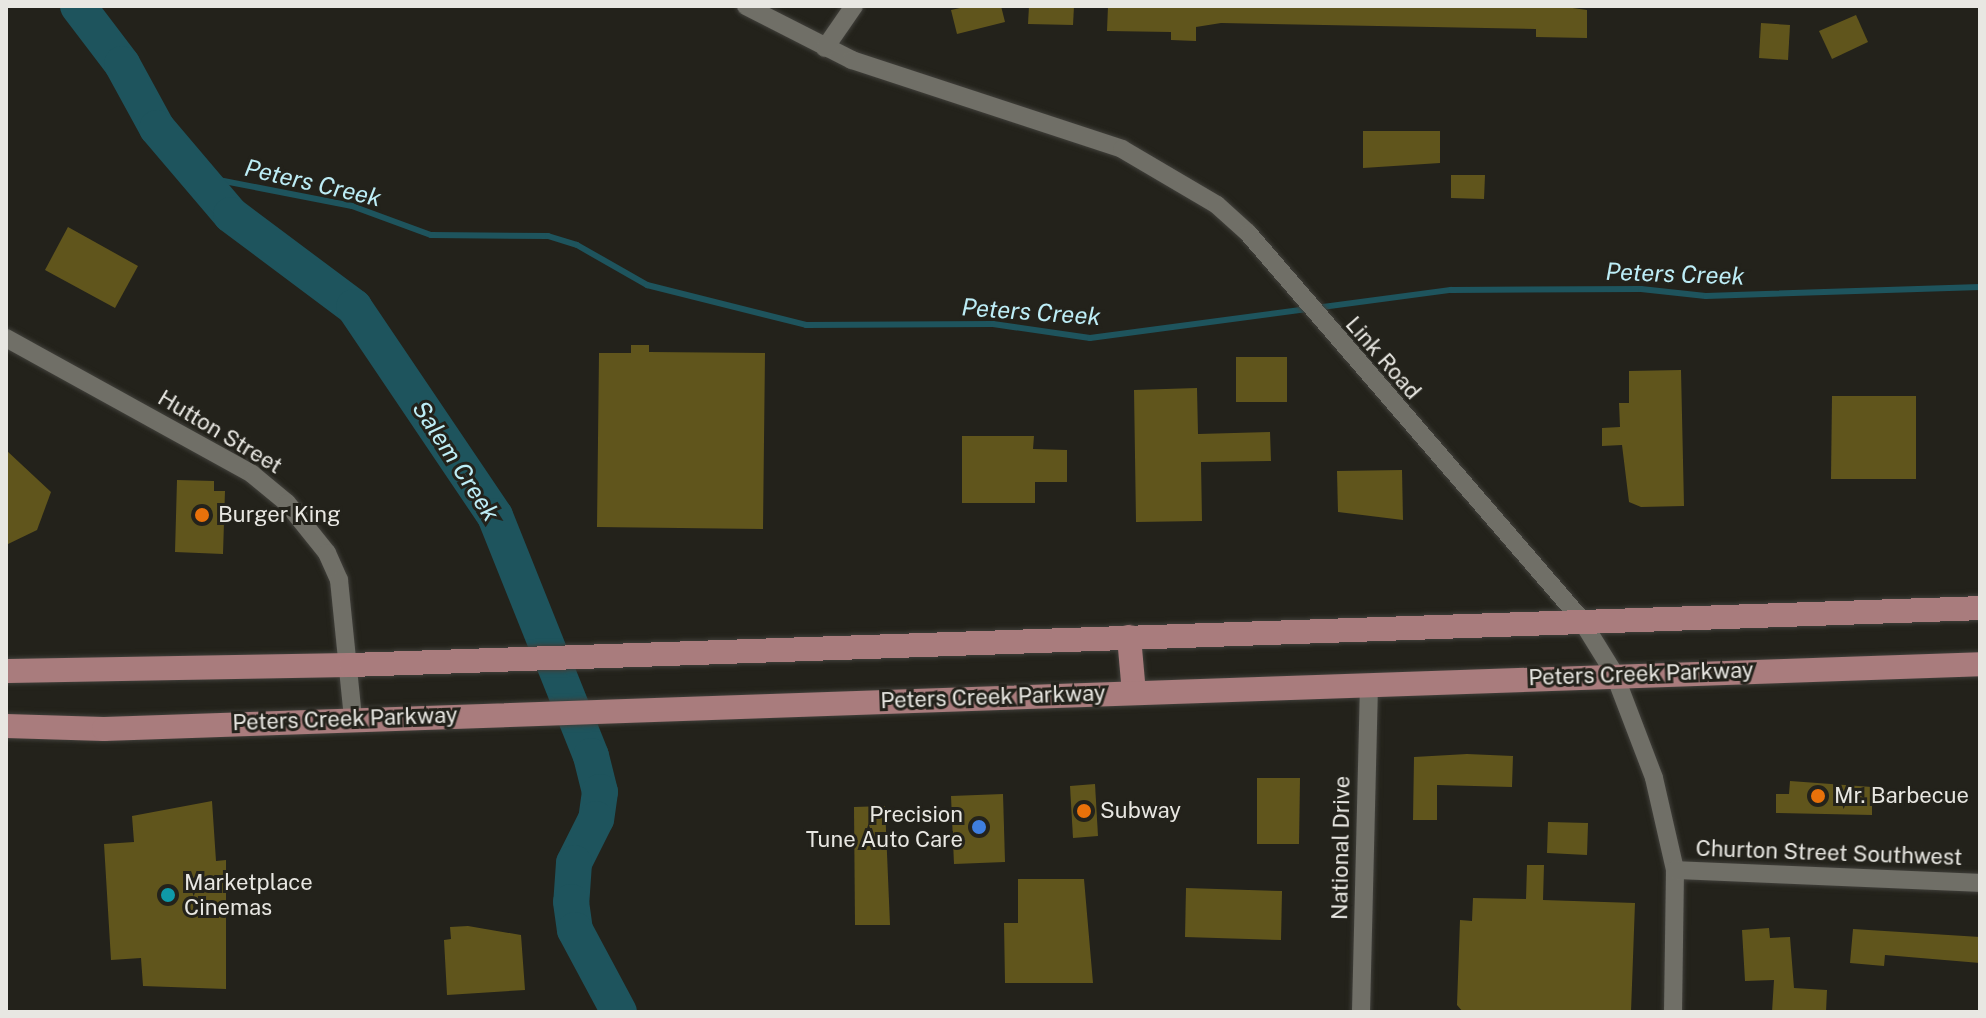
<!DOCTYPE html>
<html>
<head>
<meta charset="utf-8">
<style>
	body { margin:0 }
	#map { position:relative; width:1986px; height:1018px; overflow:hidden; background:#23221b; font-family:"Public Sans",sans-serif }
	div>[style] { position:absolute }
	.stream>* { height:6px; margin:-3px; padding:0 3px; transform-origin:3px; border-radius:3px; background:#1e545d }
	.river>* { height:36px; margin:-18px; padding:0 18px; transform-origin:18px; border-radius:18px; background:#1e545d }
	.building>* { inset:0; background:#60551c }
	.roads { filter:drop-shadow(0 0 2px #41403b) drop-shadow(0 0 2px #41403b) }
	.minor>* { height:18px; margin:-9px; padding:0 9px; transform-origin:9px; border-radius:9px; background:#706f67 }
	.primary>* { height:24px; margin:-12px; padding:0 12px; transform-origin:12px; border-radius:12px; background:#a97c7d }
	.dots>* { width:22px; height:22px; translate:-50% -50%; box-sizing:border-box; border:4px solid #23221b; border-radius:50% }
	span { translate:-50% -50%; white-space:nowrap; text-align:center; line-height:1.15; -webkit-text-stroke:6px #23221b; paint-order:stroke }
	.street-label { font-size:22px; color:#e8e7e2 }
	.poi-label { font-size:22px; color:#e8e7e2 }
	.left { translate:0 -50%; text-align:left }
	.right { translate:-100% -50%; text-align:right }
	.water-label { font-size:24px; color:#bdedf6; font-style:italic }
	.frame { position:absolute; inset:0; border:8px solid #e8e7e2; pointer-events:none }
</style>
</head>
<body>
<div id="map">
	<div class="stream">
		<i style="left:198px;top:176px;width:157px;rotate:11deg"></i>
		<i style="left:352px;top:206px;width:84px;rotate:20.2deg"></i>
		<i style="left:431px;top:235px;width:117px;rotate:0.5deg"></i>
		<i style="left:548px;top:236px;width:30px;rotate:17deg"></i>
		<i style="left:577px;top:245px;width:81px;rotate:29.7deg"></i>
		<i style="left:647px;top:285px;width:164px;rotate:14.1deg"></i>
		<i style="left:806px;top:325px;width:187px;rotate:-0.3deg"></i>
		<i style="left:993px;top:324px;width:98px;rotate:8.2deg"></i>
		<i style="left:1090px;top:338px;width:364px;rotate:-7.6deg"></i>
		<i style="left:1451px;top:290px;width:190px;rotate:-0.3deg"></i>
		<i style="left:1641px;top:289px;width:65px;rotate:6.1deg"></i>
		<i style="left:1706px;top:296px;width:274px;rotate:-1.9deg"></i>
	</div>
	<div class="river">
		<i style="left:78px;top:6px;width:73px;rotate:52.8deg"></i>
		<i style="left:122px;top:64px;width:73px;rotate:61.3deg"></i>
		<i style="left:157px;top:128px;width:114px;rotate:49.6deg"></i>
		<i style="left:231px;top:215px;width:154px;rotate:36.8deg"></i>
		<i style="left:354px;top:307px;width:252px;rotate:56deg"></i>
		<i style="left:495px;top:516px;width:258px;rotate:68.2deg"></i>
		<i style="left:591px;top:756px;width:37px;rotate:76deg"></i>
		<i style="left:600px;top:792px;width:27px;rotate:98deg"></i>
		<i style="left:596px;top:819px;width:49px;rotate:116.6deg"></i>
		<i style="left:574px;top:863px;width:39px;rotate:94deg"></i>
		<i style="left:571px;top:902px;width:28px;rotate:82deg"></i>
		<i style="left:575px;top:930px;width:93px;rotate:61.8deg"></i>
	</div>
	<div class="building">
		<i style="clip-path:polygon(969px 6px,1001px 6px,1005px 22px,957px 34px,951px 10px)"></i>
		<i style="clip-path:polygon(1029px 6px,1074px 6px,1073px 25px,1028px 24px)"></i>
		<i style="clip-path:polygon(1108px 6px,1558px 6px,1587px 10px,1587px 38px,1536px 37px,1536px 29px,1221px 23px,1196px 27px,1196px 41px,1171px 40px,1171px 32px,1107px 31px)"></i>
		<i style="clip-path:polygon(1856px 15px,1868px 42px,1832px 59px,1819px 31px)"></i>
		<i style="clip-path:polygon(1761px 23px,1790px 25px,1788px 60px,1759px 58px)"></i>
		<i style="clip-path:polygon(1363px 131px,1440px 131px,1440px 163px,1363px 168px)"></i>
		<i style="clip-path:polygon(1451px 175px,1485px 175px,1484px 199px,1451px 198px)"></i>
		<i style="clip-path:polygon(68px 227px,138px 266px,115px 308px,45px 270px)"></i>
		<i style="clip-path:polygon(631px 345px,649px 345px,649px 352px,765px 353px,763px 529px,597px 527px,599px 353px,631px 353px)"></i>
		<i style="clip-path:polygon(1236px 357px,1287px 357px,1287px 402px,1236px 402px)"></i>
		<i style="clip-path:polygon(1681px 370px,1684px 506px,1641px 507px,1629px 502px,1622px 445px,1602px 446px,1602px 428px,1620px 427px,1619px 403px,1629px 403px,1629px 371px)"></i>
		<i style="clip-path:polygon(1197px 388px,1198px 434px,1270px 432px,1271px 461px,1201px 462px,1202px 521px,1136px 522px,1134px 390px)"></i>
		<i style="clip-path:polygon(1832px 396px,1916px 396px,1916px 479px,1831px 479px)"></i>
		<i style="clip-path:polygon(962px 436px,1034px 436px,1033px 449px,1067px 450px,1067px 482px,1035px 482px,1035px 503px,962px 503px)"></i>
		<i style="clip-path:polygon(6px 450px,51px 492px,37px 530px,6px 545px)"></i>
		<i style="clip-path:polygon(1402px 470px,1403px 520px,1338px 512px,1337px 471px)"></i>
		<i style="clip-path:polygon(177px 480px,214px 481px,214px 491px,225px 491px,223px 554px,175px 552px)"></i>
		<i style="clip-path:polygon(1467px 754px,1513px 756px,1512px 787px,1437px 785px,1437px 820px,1413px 820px,1414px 757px)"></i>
		<i style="clip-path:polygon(1257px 778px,1300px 778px,1299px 844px,1257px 844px)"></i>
		<i style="clip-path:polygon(1790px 781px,1872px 787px,1872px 815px,1776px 813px,1776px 794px,1789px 794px)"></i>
		<i style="clip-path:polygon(1095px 784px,1098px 836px,1073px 838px,1070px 786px)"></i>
		<i style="clip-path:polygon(1003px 794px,1005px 862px,954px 864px,951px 796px)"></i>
		<i style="clip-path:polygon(212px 801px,216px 861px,226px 860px,226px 989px,143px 986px,141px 958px,111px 960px,104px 844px,134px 842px,132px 816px)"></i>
		<i style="clip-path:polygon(885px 806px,890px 925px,855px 925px,854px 807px)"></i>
		<i style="clip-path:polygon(1548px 822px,1588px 823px,1587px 855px,1547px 853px)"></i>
		<i style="clip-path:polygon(1527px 865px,1544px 865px,1543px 900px,1635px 903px,1631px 1012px,1463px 1012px,1457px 1005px,1460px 920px,1472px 921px,1473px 898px,1526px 899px)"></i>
		<i style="clip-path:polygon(1018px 879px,1084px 879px,1093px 983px,1005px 983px,1004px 923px,1018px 923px)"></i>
		<i style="clip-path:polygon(1186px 888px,1282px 891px,1281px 940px,1185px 937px)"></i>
		<i style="clip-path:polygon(468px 926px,521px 935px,525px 990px,447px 995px,444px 940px,451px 939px,450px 927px)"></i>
		<i style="clip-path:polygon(1769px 928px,1770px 938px,1790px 937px,1794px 988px,1827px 990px,1826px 1012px,1772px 1012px,1774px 980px,1745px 981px,1742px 930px)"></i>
		<i style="clip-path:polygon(1853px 929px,1980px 937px,1980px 963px,1885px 955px,1884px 966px,1850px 963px)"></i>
	</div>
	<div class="roads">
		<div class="minor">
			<i style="left:746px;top:6px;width:119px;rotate:27deg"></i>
			<i style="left:852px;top:60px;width:284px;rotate:18.2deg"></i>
			<i style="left:1122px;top:149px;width:110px;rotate:30.5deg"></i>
			<i style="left:1217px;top:205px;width:42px;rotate:42.1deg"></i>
			<i style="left:1248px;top:233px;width:508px;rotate:49.23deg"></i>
			<i style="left:1580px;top:618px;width:65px;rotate:58.3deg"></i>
			<i style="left:1614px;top:673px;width:112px;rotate:69.1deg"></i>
			<i style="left:1654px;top:778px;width:94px;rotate:77.1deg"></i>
			<i style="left:1675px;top:870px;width:142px;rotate:90.8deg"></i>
			<i style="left:825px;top:48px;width:51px;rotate:-55.4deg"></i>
			<i style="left:6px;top:338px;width:281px;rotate:28.9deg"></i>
			<i style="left:252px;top:474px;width:45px;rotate:39.6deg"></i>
			<i style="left:287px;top:503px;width:64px;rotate:51.3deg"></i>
			<i style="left:327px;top:553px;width:30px;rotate:66deg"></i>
			<i style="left:339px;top:580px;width:139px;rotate:84.2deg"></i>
			<i style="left:1675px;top:870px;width:305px;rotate:2.4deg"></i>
			<i style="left:1361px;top:1012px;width:327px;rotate:-88.6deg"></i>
		</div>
		<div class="primary">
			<i style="left:1129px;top:637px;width:56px;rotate:84.9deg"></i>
			<i style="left:6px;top:671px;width:345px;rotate:-1deg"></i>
			<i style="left:351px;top:665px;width:1630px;rotate:-2deg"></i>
			<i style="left:6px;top:726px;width:98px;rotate:1.8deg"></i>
			<i style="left:104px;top:729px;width:1877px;rotate:-1.98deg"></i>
		</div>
	</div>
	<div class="dots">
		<i style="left:202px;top:515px;background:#e8710a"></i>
		<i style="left:1818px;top:796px;background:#e8710a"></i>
		<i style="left:1084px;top:811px;background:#e8710a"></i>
		<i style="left:979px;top:827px;background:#3f7fe0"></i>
		<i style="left:168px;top:895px;background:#0f9aa8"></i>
	</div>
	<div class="street-label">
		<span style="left:1383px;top:358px;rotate:49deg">Link Road</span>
		<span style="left:220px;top:432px;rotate:31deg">Hutton Street</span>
		<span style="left:1641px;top:674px;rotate:-2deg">Peters Creek Parkway</span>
		<span style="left:993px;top:697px;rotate:-2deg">Peters Creek Parkway</span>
		<span style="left:345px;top:719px;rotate:-2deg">Peters Creek Parkway</span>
		<span style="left:1341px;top:848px;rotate:-89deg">National Drive</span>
		<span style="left:1829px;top:853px;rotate:2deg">Churton Street Southwest</span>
	</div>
	<div class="poi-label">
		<span class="left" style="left:218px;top:515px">Burger King</span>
		<span class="left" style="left:1834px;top:796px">Mr. Barbecue</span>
		<span class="left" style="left:1100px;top:811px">Subway</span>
		<span class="right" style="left:963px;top:827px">Precision<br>Tune Auto Care</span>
		<span class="left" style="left:184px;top:895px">Marketplace<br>Cinemas</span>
	</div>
	<div class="water-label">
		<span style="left:313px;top:183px;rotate:13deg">Peters Creek</span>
		<span style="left:1675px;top:274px;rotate:2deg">Peters Creek</span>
		<span style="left:1031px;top:312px;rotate:4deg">Peters Creek</span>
		<span style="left:456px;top:461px;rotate:57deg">Salem Creek</span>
	</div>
	<div class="frame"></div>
</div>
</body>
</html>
